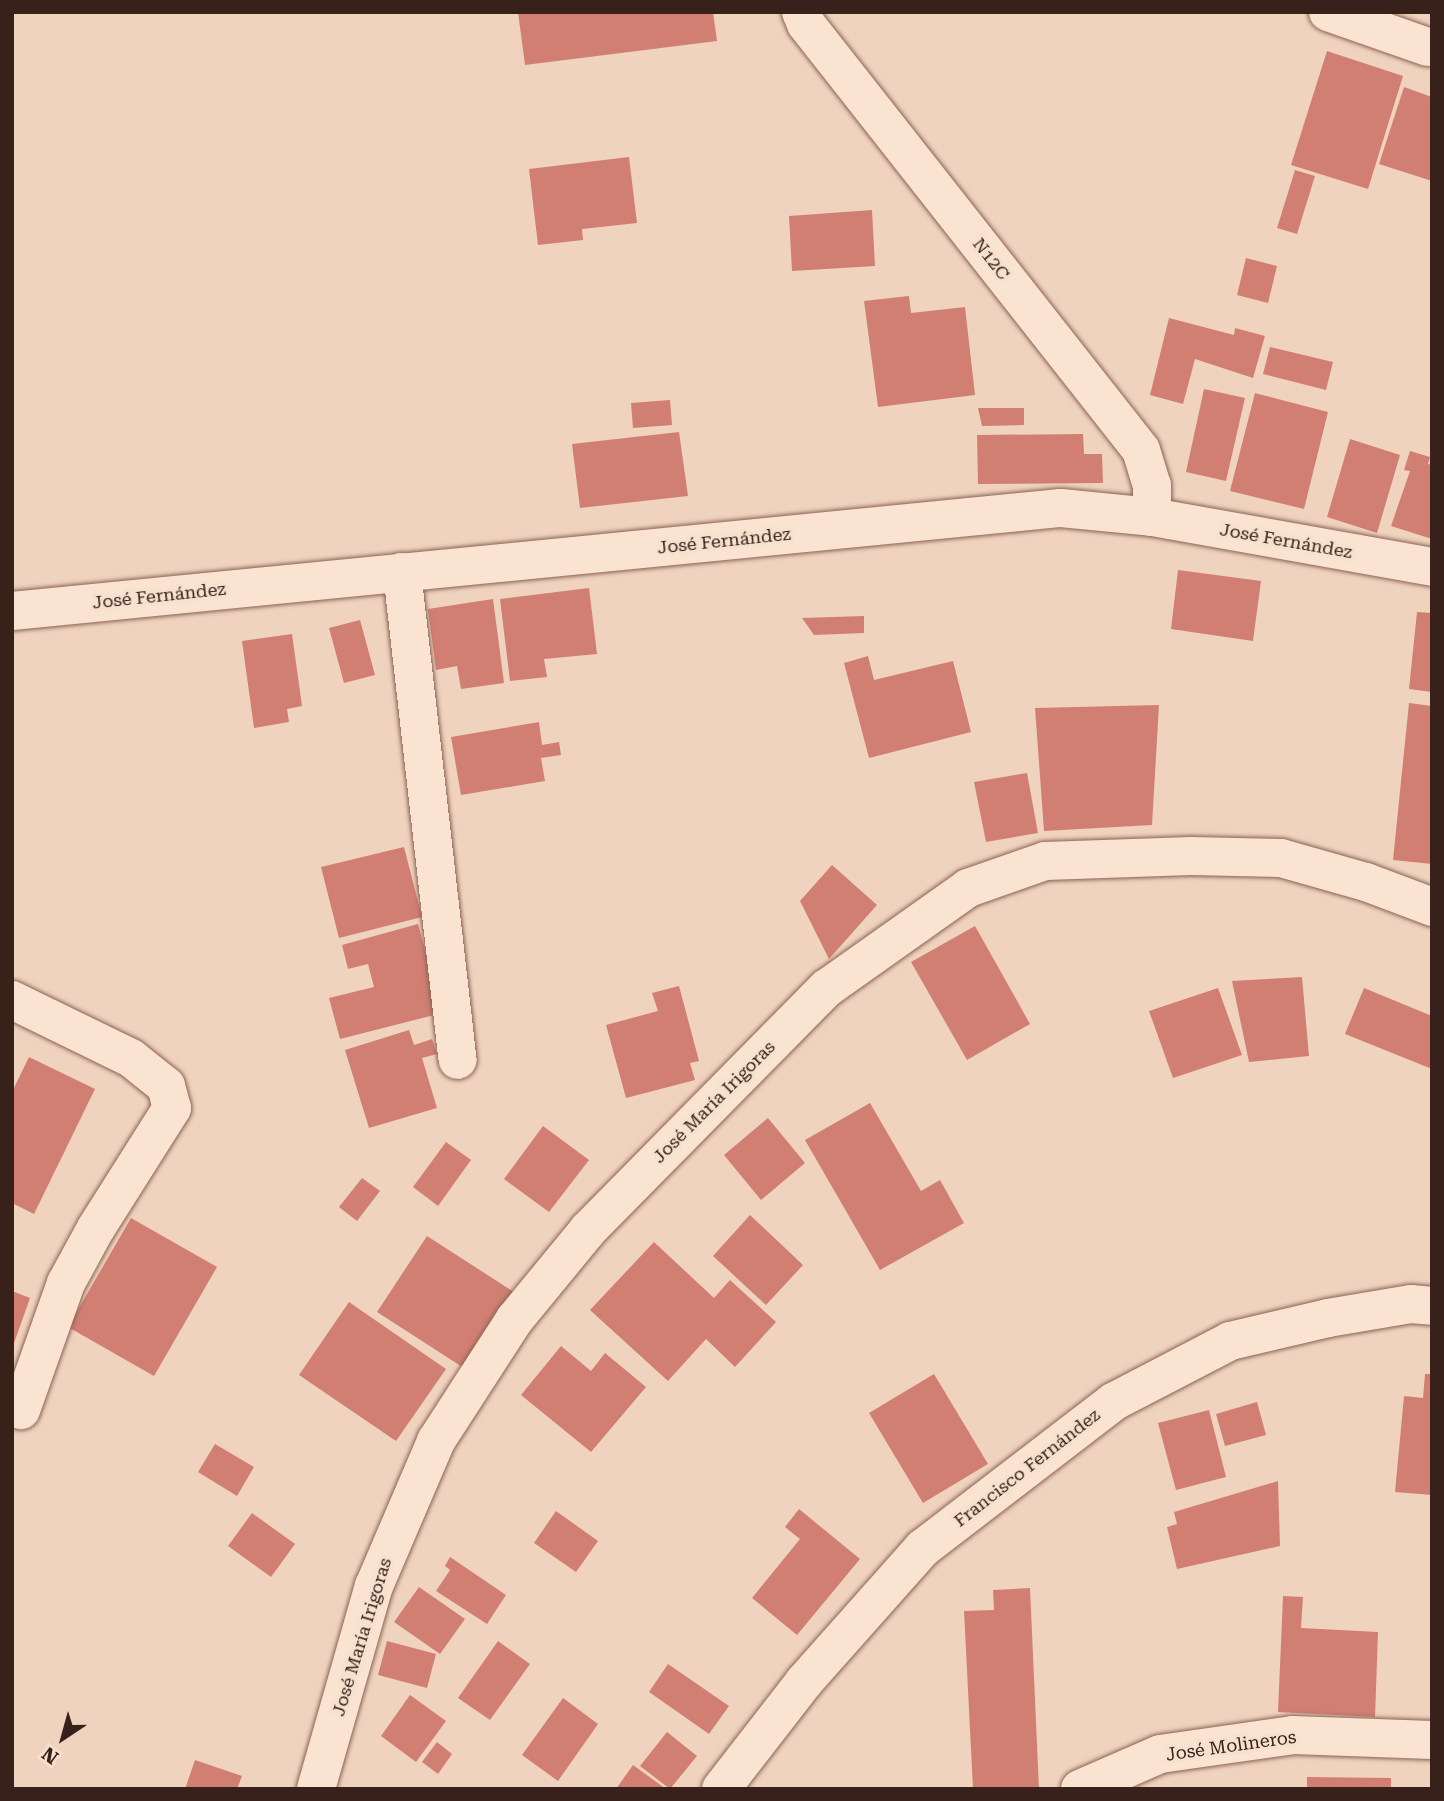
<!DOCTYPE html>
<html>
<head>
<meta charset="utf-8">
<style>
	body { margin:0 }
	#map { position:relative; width:1444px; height:1801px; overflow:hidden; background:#f0d3be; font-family:"Roboto Serif",serif }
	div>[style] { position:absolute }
	.building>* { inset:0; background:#d17f72 }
	.roads { filter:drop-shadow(0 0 2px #8a6356) drop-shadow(0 0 2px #8a6356) }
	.minor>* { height:38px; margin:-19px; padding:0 19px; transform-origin:19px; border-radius:19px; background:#fbe3d2 }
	span { translate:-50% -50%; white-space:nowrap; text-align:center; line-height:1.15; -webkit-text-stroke:7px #f7e0ce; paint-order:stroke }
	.street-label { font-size:18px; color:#38211b }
	.frame { position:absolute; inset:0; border:14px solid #38211b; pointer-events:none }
	.north { position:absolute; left:28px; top:1703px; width:70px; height:70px; -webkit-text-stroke:5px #f7e0ce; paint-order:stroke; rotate:216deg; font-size:19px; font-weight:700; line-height:28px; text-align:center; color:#38211b }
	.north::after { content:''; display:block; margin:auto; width:24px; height:32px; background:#38211b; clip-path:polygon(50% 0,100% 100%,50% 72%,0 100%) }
</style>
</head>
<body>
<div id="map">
	<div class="building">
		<i style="clip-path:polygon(518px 12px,713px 12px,717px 41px,525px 65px)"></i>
		<i style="clip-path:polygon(1327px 51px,1403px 76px,1368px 189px,1291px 165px)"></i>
		<i style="clip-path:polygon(1404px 87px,1432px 97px,1432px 181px,1379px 164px)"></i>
		<i style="clip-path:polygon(629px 157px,637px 223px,582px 229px,583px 240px,538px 245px,529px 169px)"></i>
		<i style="clip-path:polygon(1295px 170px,1315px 176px,1297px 234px,1277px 228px)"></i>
		<i style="clip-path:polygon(872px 210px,875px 266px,792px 271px,789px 216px)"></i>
		<i style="clip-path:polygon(1246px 258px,1277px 266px,1268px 303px,1237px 295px)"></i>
		<i style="clip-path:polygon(909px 296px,911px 313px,965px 307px,975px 395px,878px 407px,864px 301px)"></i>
		<i style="clip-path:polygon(1169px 318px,1234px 335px,1235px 328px,1265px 336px,1253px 378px,1195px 359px,1183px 404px,1150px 395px)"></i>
		<i style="clip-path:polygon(1270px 347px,1333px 362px,1326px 390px,1263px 374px)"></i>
		<i style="clip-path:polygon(1204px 389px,1245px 398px,1226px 481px,1186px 472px)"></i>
		<i style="clip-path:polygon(1255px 393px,1328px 412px,1304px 509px,1230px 491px)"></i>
		<i style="clip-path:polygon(670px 400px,672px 425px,633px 428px,631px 403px)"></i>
		<i style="clip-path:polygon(978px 408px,1024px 408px,1024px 425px,982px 426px)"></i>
		<i style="clip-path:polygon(679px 432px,688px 496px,580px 508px,572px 444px)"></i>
		<i style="clip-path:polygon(1083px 434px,1084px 454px,1102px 454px,1103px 483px,978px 484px,977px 435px)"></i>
		<i style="clip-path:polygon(1350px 439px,1400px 455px,1377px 533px,1327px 517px)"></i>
		<i style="clip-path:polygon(1410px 451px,1430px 457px,1428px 464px,1432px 465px,1432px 539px,1391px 526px,1410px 471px,1404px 470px)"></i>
		<i style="clip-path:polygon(1178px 570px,1261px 581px,1253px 641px,1171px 629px)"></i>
		<i style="clip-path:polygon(589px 588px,597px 654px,544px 659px,547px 677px,510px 681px,500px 599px)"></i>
		<i style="clip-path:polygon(493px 599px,504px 683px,461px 689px,457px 666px,436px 670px,428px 609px)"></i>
		<i style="clip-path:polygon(1417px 612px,1432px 613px,1432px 692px,1409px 689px)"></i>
		<i style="clip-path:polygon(864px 616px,864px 633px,814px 635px,802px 618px)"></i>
		<i style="clip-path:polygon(360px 620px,375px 675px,344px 683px,329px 628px)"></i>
		<i style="clip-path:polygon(292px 634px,302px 706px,287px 709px,289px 722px,254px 728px,242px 641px)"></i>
		<i style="clip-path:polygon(868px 656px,874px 680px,953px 661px,971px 732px,869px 758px,844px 663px)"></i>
		<i style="clip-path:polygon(1409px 703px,1432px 706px,1432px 864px,1393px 860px)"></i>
		<i style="clip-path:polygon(1159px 705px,1152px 825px,1044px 831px,1035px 708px)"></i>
		<i style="clip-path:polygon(539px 722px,542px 745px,559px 742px,561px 755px,541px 758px,545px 781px,461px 795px,451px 737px)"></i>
		<i style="clip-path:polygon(1027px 773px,1038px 833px,986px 842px,974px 782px)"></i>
		<i style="clip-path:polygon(404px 847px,422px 917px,339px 938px,321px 867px)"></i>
		<i style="clip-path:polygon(832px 865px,877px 905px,829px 959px,800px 901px)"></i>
		<i style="clip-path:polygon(418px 924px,442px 1013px,340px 1039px,329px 998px,374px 987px,368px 964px,348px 969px,342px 945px)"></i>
		<i style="clip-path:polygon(975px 926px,1030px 1024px,967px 1060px,911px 962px)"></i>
		<i style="clip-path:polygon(1302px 977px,1309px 1056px,1249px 1062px,1232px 981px)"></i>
		<i style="clip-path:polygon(679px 986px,699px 1061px,690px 1063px,695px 1080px,626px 1098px,606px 1025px,658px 1011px,652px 993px)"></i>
		<i style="clip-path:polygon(1218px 988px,1242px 1055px,1173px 1078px,1149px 1011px)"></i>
		<i style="clip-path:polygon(1364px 988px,1432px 1016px,1432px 1069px,1345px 1034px)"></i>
		<i style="clip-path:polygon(409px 1030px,414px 1045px,432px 1039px,437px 1054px,422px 1058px,437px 1108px,369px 1128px,345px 1050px)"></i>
		<i style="clip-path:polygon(29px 1057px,95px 1089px,34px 1214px,12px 1203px,12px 1092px)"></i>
		<i style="clip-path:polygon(870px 1103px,921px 1191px,940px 1180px,964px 1223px,880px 1270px,805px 1140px)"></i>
		<i style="clip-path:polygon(768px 1118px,805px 1163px,761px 1200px,724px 1155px)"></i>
		<i style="clip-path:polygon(543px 1126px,589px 1160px,549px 1212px,504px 1179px)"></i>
		<i style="clip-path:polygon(446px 1142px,471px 1160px,438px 1206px,413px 1187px)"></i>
		<i style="clip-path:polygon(362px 1178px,380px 1191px,357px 1221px,339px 1207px)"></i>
		<i style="clip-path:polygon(750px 1215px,803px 1265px,766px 1305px,713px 1256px)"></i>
		<i style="clip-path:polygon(131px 1218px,217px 1267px,154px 1376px,68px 1327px)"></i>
		<i style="clip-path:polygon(427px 1236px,517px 1294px,467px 1370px,377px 1312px)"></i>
		<i style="clip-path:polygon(654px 1242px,714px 1298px,730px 1280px,776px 1322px,735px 1367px,706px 1339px,668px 1381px,590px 1310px)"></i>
		<i style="clip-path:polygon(12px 1291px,30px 1298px,13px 1346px,12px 1346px)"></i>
		<i style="clip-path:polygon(349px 1302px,446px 1369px,396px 1441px,299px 1375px)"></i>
		<i style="clip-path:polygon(561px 1346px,591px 1371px,605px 1353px,646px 1387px,591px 1452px,521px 1395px)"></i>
		<i style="clip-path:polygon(934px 1374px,988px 1464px,923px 1503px,869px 1413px)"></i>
		<i style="clip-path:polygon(1425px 1374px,1432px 1374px,1432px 1495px,1395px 1492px,1404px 1396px,1423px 1398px)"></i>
		<i style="clip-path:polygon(1257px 1402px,1266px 1435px,1225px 1446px,1216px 1414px)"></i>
		<i style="clip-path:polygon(1209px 1410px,1226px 1477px,1176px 1490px,1158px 1423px)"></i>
		<i style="clip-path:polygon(215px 1444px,254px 1467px,237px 1496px,198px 1472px)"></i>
		<i style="clip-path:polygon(1278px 1481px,1280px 1546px,1177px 1569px,1167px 1527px,1177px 1524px,1174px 1512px)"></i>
		<i style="clip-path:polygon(799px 1509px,860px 1559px,797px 1635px,752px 1598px,800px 1539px,785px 1527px)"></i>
		<i style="clip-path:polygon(556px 1511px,598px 1541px,576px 1572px,534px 1543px)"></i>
		<i style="clip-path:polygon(252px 1513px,295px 1544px,271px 1577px,228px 1546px)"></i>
		<i style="clip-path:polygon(450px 1557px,506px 1595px,487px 1624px,436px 1591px,450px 1570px,445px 1566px)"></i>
		<i style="clip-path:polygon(419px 1587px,465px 1619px,440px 1654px,394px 1622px)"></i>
		<i style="clip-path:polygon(1030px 1588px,1039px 1789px,973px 1789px,964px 1611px,994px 1610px,993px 1590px)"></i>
		<i style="clip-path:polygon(1283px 1596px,1303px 1597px,1301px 1628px,1378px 1632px,1375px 1717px,1278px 1712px)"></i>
		<i style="clip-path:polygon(387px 1641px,436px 1654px,427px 1688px,378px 1675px)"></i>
		<i style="clip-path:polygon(498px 1641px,530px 1664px,490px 1720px,458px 1698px)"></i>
		<i style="clip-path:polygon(668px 1664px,729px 1706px,709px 1734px,649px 1692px)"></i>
		<i style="clip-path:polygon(410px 1695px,446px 1721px,416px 1762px,381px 1736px)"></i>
		<i style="clip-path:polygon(563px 1698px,598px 1724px,558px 1781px,522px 1755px)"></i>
		<i style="clip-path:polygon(667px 1732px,697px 1756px,670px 1789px,640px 1766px)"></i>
		<i style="clip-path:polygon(437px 1742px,452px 1754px,438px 1774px,422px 1762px)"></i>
		<i style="clip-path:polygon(195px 1760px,242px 1776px,237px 1789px,185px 1789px)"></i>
		<i style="clip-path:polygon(633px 1765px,666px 1789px,616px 1789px)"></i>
		<i style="clip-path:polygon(1307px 1777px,1391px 1778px,1391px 1789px,1307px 1789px)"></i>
	</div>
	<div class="roads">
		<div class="minor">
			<i style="left:801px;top:12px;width:13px;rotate:67deg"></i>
			<i style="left:806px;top:24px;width:542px;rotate:51.82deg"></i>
			<i style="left:1141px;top:450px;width:37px;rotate:73deg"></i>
			<i style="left:1152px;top:485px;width:32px;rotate:90deg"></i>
			<i style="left:1328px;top:12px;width:106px;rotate:19.3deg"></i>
			<i style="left:402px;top:572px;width:491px;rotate:83.5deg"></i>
			<i style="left:12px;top:611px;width:1054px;rotate:-5.61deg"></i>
			<i style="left:1061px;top:508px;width:91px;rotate:5.6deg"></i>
			<i style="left:1152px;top:517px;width:284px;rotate:10.1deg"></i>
			<i style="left:12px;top:1000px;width:132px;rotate:26deg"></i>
			<i style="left:131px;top:1058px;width:45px;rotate:38.7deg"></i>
			<i style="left:166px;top:1086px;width:23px;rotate:75deg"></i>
			<i style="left:172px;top:1108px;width:142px;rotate:122.3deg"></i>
			<i style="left:96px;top:1228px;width:63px;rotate:118.6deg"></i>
			<i style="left:66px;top:1283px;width:135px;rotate:109.5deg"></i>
			<i style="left:316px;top:1789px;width:211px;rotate:-74.1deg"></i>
			<i style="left:374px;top:1586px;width:158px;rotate:-66.8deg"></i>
			<i style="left:436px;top:1441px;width:145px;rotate:-57.1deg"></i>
			<i style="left:515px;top:1319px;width:115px;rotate:-50.6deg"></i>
			<i style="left:588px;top:1230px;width:340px;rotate:-45.4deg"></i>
			<i style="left:827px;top:988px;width:173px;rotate:-35.3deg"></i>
			<i style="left:968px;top:888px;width:82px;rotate:-19.3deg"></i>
			<i style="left:1045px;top:861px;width:146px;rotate:-2deg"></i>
			<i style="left:1191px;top:856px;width:90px;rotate:1.3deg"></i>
			<i style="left:1281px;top:858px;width:88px;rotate:15.8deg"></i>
			<i style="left:1366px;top:882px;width:71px;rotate:20.7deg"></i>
			<i style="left:721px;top:1789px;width:135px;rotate:-52.2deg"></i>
			<i style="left:804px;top:1682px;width:179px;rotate:-48.4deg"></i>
			<i style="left:923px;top:1548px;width:240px;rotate:-37.5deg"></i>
			<i style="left:1113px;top:1402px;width:132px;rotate:-27.5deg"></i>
			<i style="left:1230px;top:1341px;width:101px;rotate:-13.2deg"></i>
			<i style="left:1328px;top:1318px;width:84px;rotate:-9.6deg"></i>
			<i style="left:1411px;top:1304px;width:21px;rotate:5deg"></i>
			<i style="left:1080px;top:1789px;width:87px;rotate:-23.6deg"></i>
			<i style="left:1160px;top:1754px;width:134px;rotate:-8.1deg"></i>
			<i style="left:1293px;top:1735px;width:139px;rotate:2.1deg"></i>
		</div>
	</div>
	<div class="street-label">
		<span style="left:991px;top:259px;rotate:52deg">N12C</span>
		<span style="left:724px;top:541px;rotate:-6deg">José Fernández</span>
		<span style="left:1286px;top:541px;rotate:10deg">José Fernández</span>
		<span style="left:159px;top:596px;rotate:-6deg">José Fernández</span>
		<span style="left:714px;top:1102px;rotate:-45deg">José María Irigoras</span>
		<span style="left:1027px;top:1468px;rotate:-38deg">Francisco Fernández</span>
		<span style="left:362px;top:1637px;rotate:-73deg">José María Irigoras</span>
		<span style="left:1231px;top:1746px;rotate:-8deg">José Molineros</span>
	</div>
	<div class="frame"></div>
	<div class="north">N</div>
</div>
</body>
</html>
